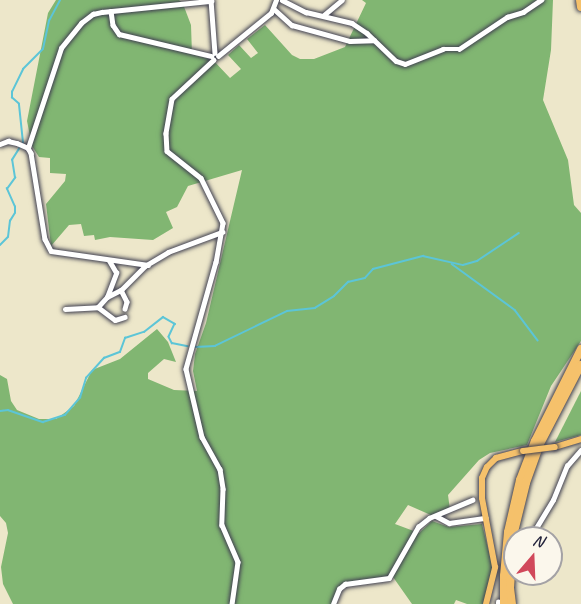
<!DOCTYPE html>
<html>
<head>
<meta charset="utf-8">
<style>
	body { margin:0 }
	#map { position:relative; width:581px; height:604px; overflow:hidden; background:#ede7ca; font-family:Caveat,sans-serif }
	div>[style] { position:absolute }
	.forest>* { inset:0; background:#81b672 }
	.stream>* { height:1.5px; margin:-0.75px; padding:0 0.75px; transform-origin:0.75px; border-radius:0.75px; background:#5cc5d7 }
	.roads { filter:drop-shadow(0 0 2px #404050) drop-shadow(0 0 2px #404050) }
	.minor>* { height:4.5px; margin:-2.25px; padding:0 2.25px; transform-origin:2.25px; border-radius:2.25px; background:#fff }
	.major>* { height:6px; margin:-3px; padding:0 3px; transform-origin:3px; border-radius:3px; background:#f5c16b }
	.highway>* { height:8px; margin:-4px; padding:0 4px; transform-origin:4px; border-radius:4px; background:#f5c16b }
	.bridges { filter:drop-shadow(0 0 2px #404050) drop-shadow(0 0 2px #404050) }
	.major-bridge>* { height:6px; margin:-3px; padding:0 3px; transform-origin:3px; border-radius:3px; background:#f5c16b }
	span { translate:-50% -50%; white-space:nowrap; text-align:center; line-height:1.15; -webkit-text-stroke:5px #fbf7ec; paint-order:stroke }
	.north { position:absolute; left:503px; top:526px; width:60px; height:60px; box-sizing:border-box; background:#fbf7ec; border:2px solid #a4a2a5; border-radius:50%; rotate:19deg; font-size:16px; font-weight:700; line-height:24px; text-align:center; color:#22223b }
	.north::after { content:''; display:block; margin:auto; width:21px; height:27px; background:#d1495b; clip-path:polygon(50% 0,100% 100%,50% 72%,0 100%) }
</style>
</head>
<body>
<div id="map">
	<div class="forest">
		<i style="clip-path:polygon(56px 0,179px 0,183px 4px,191px 25px,192px 54px,213px 60px,230px 78px,241px 69px,228px 55px,239px 45px,251px 58px,258px 53px,247px 39px,265px 25px,292px 55px,300px 59px,314px 59px,345px 47px,366px 3px,362px 0,553px 0,551px 50px,543px 100px,568px 160px,574px 205px,581px 213px,581px 341px,551px 386px,527px 445px,490px 453px,479px 460px,448px 495px,450px 510px,433px 516px,408px 505px,395px 524px,419px 533px,432px 521px,449px 527px,482px 524px,493px 569px,485px 604px,467px 604px,456px 600px,454px 604px,412px 604px,393px 577px,345px 584px,335px 604px,13px 604px,3px 584px,1px 567px,8px 533px,6px 523px,0 516px,0 375px,7px 379px,11px 401px,17px 410px,39px 419px,56px 419px,74px 406px,92px 370px,120px 359px,157px 329px,168px 342px,176px 362px,164px 359px,148px 373px,148px 379px,174px 390px,197px 391px,193px 371px,195px 354px,206px 323px,242px 170px,188px 186px,177px 207px,166px 212px,173px 228px,153px 240px,110px 237px,95px 240px,94px 235px,84px 236px,81px 224px,69px 225px,51px 246px,46px 204px,65px 181px,66px 174px,50px 173px,50px 158px,39px 157px,32px 146px,27px 121px,48px 13px)"></i>
		<i style="clip-path:polygon(581px 391px,581px 435px,555px 442px)"></i>
	</div>
	<div class="stream">
		<i style="left:23px;top:143px;width:39px;rotate:-96deg"></i>
		<i style="left:19px;top:104px;width:9px;rotate:-139deg"></i>
		<i style="left:12px;top:98px;width:6px;rotate:-90deg"></i>
		<i style="left:12px;top:92px;width:25px;rotate:-64deg"></i>
		<i style="left:23px;top:69px;width:28px;rotate:-45deg"></i>
		<i style="left:43px;top:49px;width:29px;rotate:-78deg"></i>
		<i style="left:49px;top:21px;width:24px;rotate:-62deg"></i>
		<i style="left:0;top:245px;width:11px;rotate:-45deg"></i>
		<i style="left:8px;top:237px;width:16px;rotate:-83deg"></i>
		<i style="left:10px;top:221px;width:9px;rotate:-58deg"></i>
		<i style="left:15px;top:213px;width:6px;rotate:-90deg"></i>
		<i style="left:15px;top:207px;width:20px;rotate:-114deg"></i>
		<i style="left:7px;top:189px;width:14px;rotate:-54deg"></i>
		<i style="left:15px;top:178px;width:18px;rotate:-99deg"></i>
		<i style="left:12px;top:160px;width:15px;rotate:-58deg"></i>
		<i style="left:452px;top:264px;width:78px;rotate:36.1deg"></i>
		<i style="left:515px;top:310px;width:38px;rotate:53deg"></i>
		<i style="left:195px;top:347px;width:20px;rotate:-3deg"></i>
		<i style="left:215px;top:346px;width:80px;rotate:-25.9deg"></i>
		<i style="left:287px;top:311px;width:28px;rotate:-6deg"></i>
		<i style="left:315px;top:308px;width:22px;rotate:-32deg"></i>
		<i style="left:334px;top:296px;width:20px;rotate:-45deg"></i>
		<i style="left:348px;top:282px;width:17px;rotate:-13deg"></i>
		<i style="left:365px;top:278px;width:12px;rotate:-48deg"></i>
		<i style="left:373px;top:269px;width:52px;rotate:-14.6deg"></i>
		<i style="left:423px;top:256px;width:41px;rotate:12.7deg"></i>
		<i style="left:463px;top:265px;width:15px;rotate:-16deg"></i>
		<i style="left:477px;top:261px;width:50px;rotate:-33.7deg"></i>
		<i style="left:0;top:411px;width:8px;rotate:-7deg"></i>
		<i style="left:8px;top:410px;width:37px;rotate:19deg"></i>
		<i style="left:43px;top:422px;width:23px;rotate:-18deg"></i>
		<i style="left:65px;top:415px;width:23px;rotate:-49deg"></i>
		<i style="left:80px;top:398px;width:21px;rotate:-73deg"></i>
		<i style="left:86px;top:378px;width:27px;rotate:-48deg"></i>
		<i style="left:104px;top:358px;width:17px;rotate:-21deg"></i>
		<i style="left:120px;top:352px;width:15px;rotate:-70deg"></i>
		<i style="left:125px;top:338px;width:20px;rotate:-18deg"></i>
		<i style="left:144px;top:332px;width:24px;rotate:-38deg"></i>
		<i style="left:163px;top:317px;width:14px;rotate:30deg"></i>
		<i style="left:175px;top:324px;width:14px;rotate:115deg"></i>
		<i style="left:169px;top:337px;width:7px;rotate:63deg"></i>
		<i style="left:172px;top:343px;width:16px;rotate:11deg"></i>
	</div>
	<div class="roads">
		<div class="minor">
			<i style="left:211px;top:0;width:53px;rotate:85.7deg"></i>
			<i style="left:282px;top:0;width:27px;rotate:27deg"></i>
			<i style="left:306px;top:12px;width:47px;rotate:13.4deg"></i>
			<i style="left:352px;top:23px;width:18px;rotate:34deg"></i>
			<i style="left:367px;top:33px;width:40px;rotate:44deg"></i>
			<i style="left:396px;top:61px;width:9px;rotate:18deg"></i>
			<i style="left:405px;top:64px;width:41px;rotate:-21.5deg"></i>
			<i style="left:443px;top:49px;width:16px"></i>
			<i style="left:459px;top:49px;width:58px;rotate:-33.7deg"></i>
			<i style="left:507px;top:17px;width:17px;rotate:-17deg"></i>
			<i style="left:523px;top:12px;width:22px;rotate:-34deg"></i>
			<i style="left:274px;top:9px;width:24px;rotate:42deg"></i>
			<i style="left:292px;top:25px;width:60px;rotate:15.4deg"></i>
			<i style="left:350px;top:41px;width:24px;rotate:-2deg"></i>
			<i style="left:111px;top:11px;width:14px;rotate:82deg"></i>
			<i style="left:113px;top:25px;width:11px;rotate:56deg"></i>
			<i style="left:119px;top:34px;width:95px;rotate:13.4deg"></i>
			<i style="left:324px;top:15px;width:23px;rotate:-40deg"></i>
			<i style="left:218px;top:56px;width:68px;rotate:-39.1deg"></i>
			<i style="left:271px;top:13px;width:14px;rotate:-69deg"></i>
			<i style="left:214px;top:60px;width:57px;rotate:137.1deg"></i>
			<i style="left:172px;top:99px;width:35px;rotate:100deg"></i>
			<i style="left:166px;top:133px;width:18px;rotate:87deg"></i>
			<i style="left:167px;top:151px;width:43px;rotate:38.5deg"></i>
			<i style="left:201px;top:178px;width:50px;rotate:63.9deg"></i>
			<i style="left:223px;top:223px;width:40px;rotate:100deg"></i>
			<i style="left:216px;top:262px;width:111px;rotate:105.7deg"></i>
			<i style="left:186px;top:369px;width:70px;rotate:76.8deg"></i>
			<i style="left:202px;top:437px;width:37px;rotate:61deg"></i>
			<i style="left:220px;top:469px;width:20px;rotate:81deg"></i>
			<i style="left:223px;top:489px;width:36px;rotate:92deg"></i>
			<i style="left:222px;top:525px;width:40px;rotate:66.6deg"></i>
			<i style="left:238px;top:562px;width:42px;rotate:98.1deg"></i>
			<i style="left:0;top:144px;width:9px;rotate:-21deg"></i>
			<i style="left:8px;top:141px;width:9px;rotate:13deg"></i>
			<i style="left:17px;top:143px;width:12px;rotate:24deg"></i>
			<i style="left:28px;top:148px;width:6px;rotate:59deg"></i>
			<i style="left:31px;top:153px;width:87px;rotate:80.8deg"></i>
			<i style="left:45px;top:239px;width:13px;rotate:63deg"></i>
			<i style="left:51px;top:251px;width:98px;rotate:8.2deg"></i>
			<i style="left:28px;top:148px;width:105px;rotate:-71.7deg"></i>
			<i style="left:61px;top:48px;width:32px;rotate:-51deg"></i>
			<i style="left:81px;top:23px;width:15px;rotate:-37deg"></i>
			<i style="left:93px;top:14px;width:9px;rotate:-13deg"></i>
			<i style="left:102px;top:12px;width:110px;rotate:-5.8deg"></i>
			<i style="left:121px;top:290px;width:13px;rotate:63deg"></i>
			<i style="left:127px;top:302px;width:7px;rotate:106deg"></i>
			<i style="left:107px;top:297px;width:26px;rotate:-69deg"></i>
			<i style="left:116px;top:273px;width:14px;rotate:-120deg"></i>
			<i style="left:98px;top:307px;width:13px;rotate:-48deg"></i>
			<i style="left:107px;top:297px;width:16px;rotate:-27deg"></i>
			<i style="left:121px;top:290px;width:34px;rotate:-45deg"></i>
			<i style="left:145px;top:266px;width:27px;rotate:-31deg"></i>
			<i style="left:168px;top:252px;width:58px;rotate:-20.3deg"></i>
			<i style="left:98px;top:307px;width:21px;rotate:37deg"></i>
			<i style="left:115px;top:320px;width:10px;rotate:-17deg"></i>
			<i style="left:65px;top:309px;width:33px;rotate:-3deg"></i>
			<i style="left:436px;top:516px;width:15px;rotate:28deg"></i>
			<i style="left:449px;top:523px;width:37px;rotate:-8deg"></i>
			<i style="left:530px;top:538px;width:44px;rotate:-58.8deg"></i>
			<i style="left:553px;top:500px;width:37px;rotate:-68deg"></i>
			<i style="left:567px;top:466px;width:21px;rotate:-49deg"></i>
			<i style="left:333px;top:604px;width:16px;rotate:-68deg"></i>
			<i style="left:339px;top:589px;width:8px;rotate:-40deg"></i>
			<i style="left:345px;top:584px;width:44px;rotate:-7.8deg"></i>
			<i style="left:389px;top:578px;width:59px;rotate:-60.4deg"></i>
			<i style="left:418px;top:527px;width:14px;rotate:-39deg"></i>
			<i style="left:429px;top:518px;width:47px;rotate:-22.7deg"></i>
			<i style="left:498px;top:604px;width:2px;rotate:-90deg"></i>
		</div>
		<div class="major">
			<i style="left:555px;top:447px;width:27px;rotate:-17deg"></i>
			<i style="left:486px;top:604px;width:38px;rotate:-76deg"></i>
			<i style="left:495px;top:567px;width:70px;rotate:-100.7deg"></i>
			<i style="left:482px;top:498px;width:20px;rotate:-90deg"></i>
			<i style="left:482px;top:478px;width:12px;rotate:-66deg"></i>
			<i style="left:487px;top:467px;width:13px;rotate:-45deg"></i>
			<i style="left:496px;top:458px;width:28px;rotate:-15deg"></i>
		</div>
		<div class="highway">
			<i style="left:580px;top:0;width:7px;rotate:82deg"></i>
			<i style="left:504px;top:604px;width:28px;rotate:-90deg"></i>
			<i style="left:504px;top:576px;width:44px;rotate:-84.8deg"></i>
			<i style="left:508px;top:532px;width:53px;rotate:-77deg"></i>
			<i style="left:520px;top:480px;width:42px;rotate:-69deg"></i>
			<i style="left:535px;top:441px;width:103px;rotate:-63.4deg"></i>
			<i style="left:512px;top:604px;width:16px;rotate:-97deg"></i>
			<i style="left:510px;top:588px;width:56px;rotate:-85.9deg"></i>
			<i style="left:514px;top:532px;width:50px;rotate:-76.2deg"></i>
			<i style="left:526px;top:483px;width:41px;rotate:-70.3deg"></i>
			<i style="left:540px;top:444px;width:89px;rotate:-62.6deg"></i>
		</div>
	</div>
	<div class="bridges">
		<div class="major-bridge">
			<i style="left:523px;top:451px;width:32px;rotate:-7deg"></i>
		</div>
	</div>
	<div class="north">N</div>
</div>
</body>
</html>
